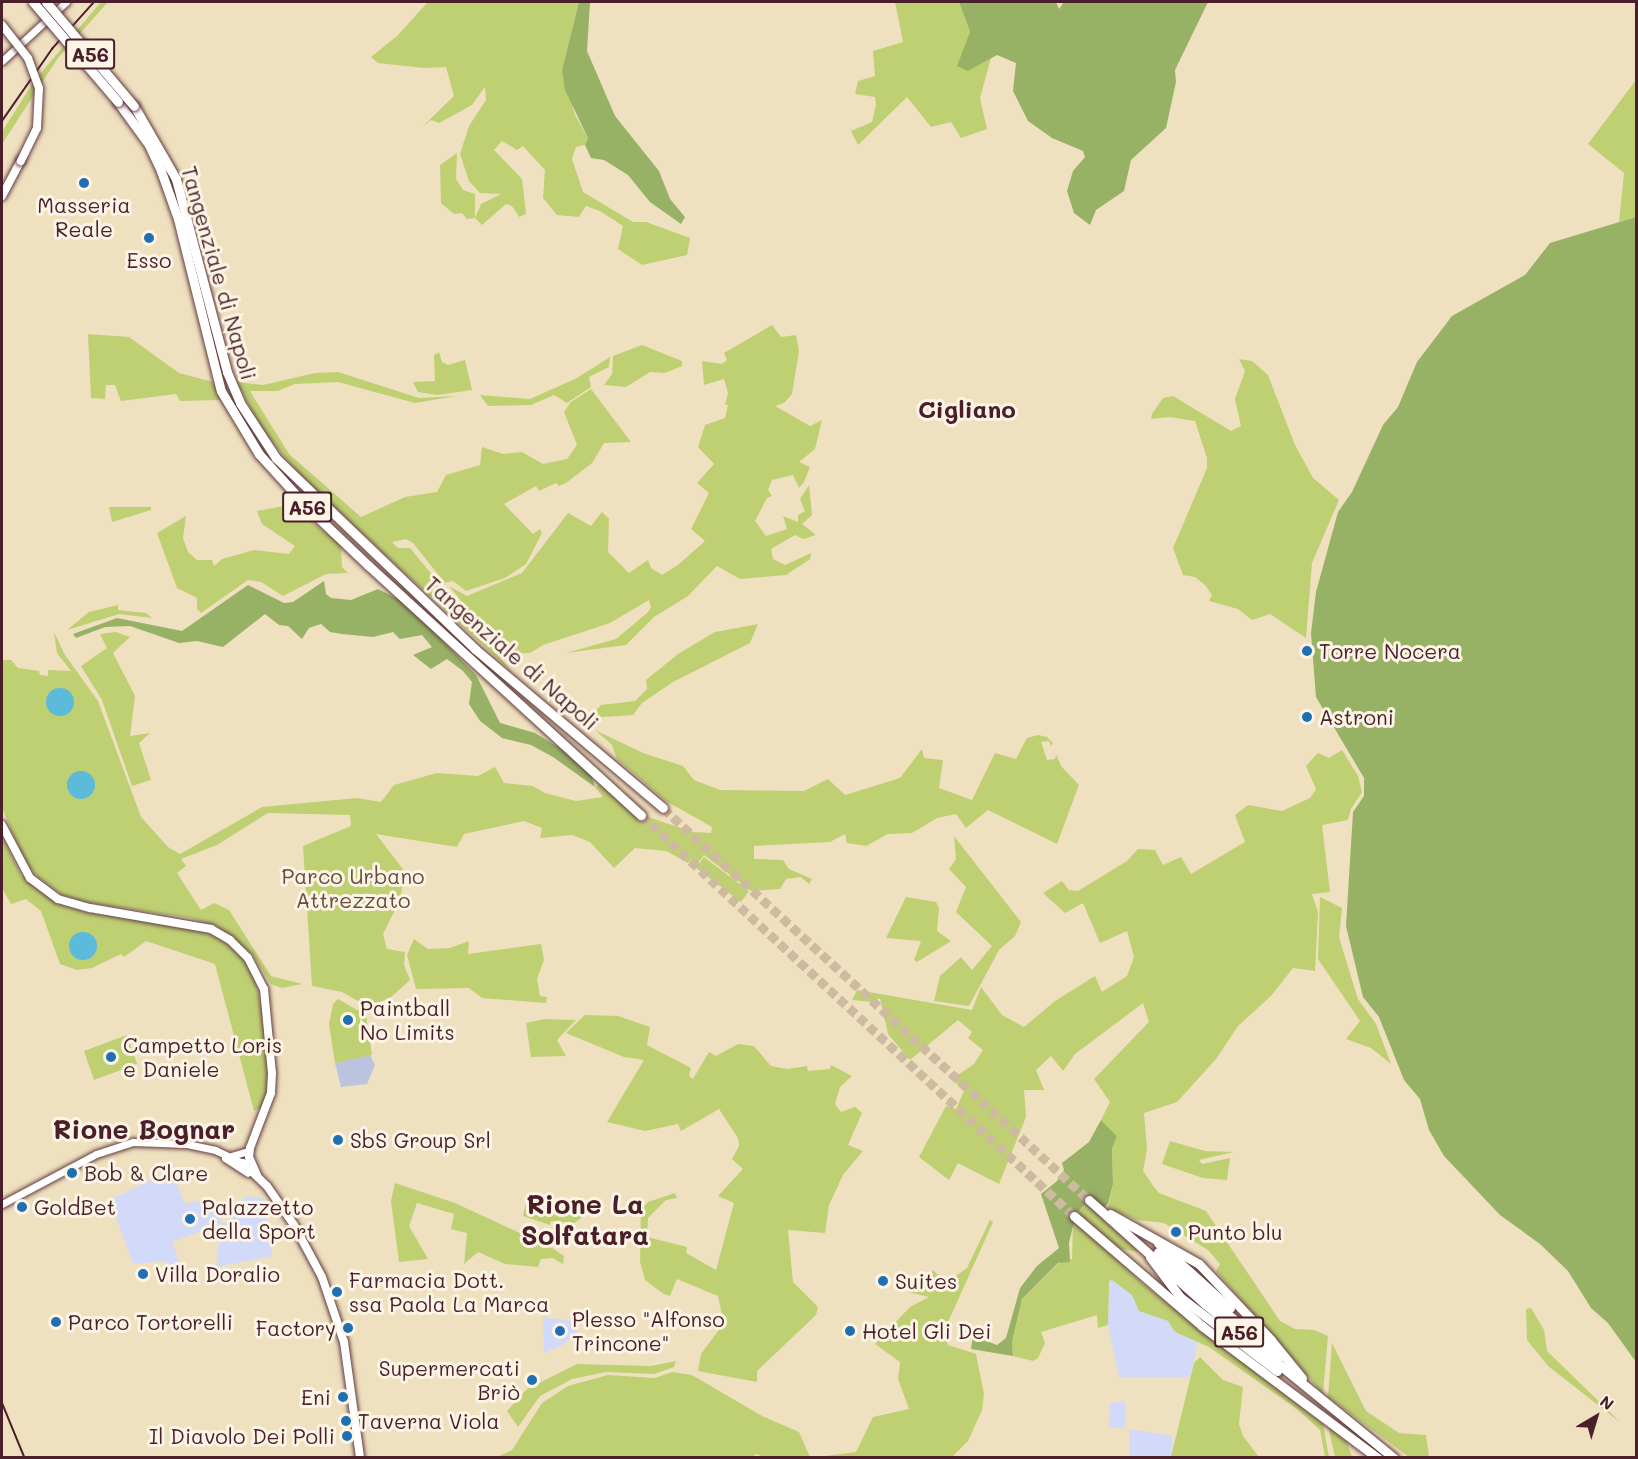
<!DOCTYPE html>
<html>
<head>
<meta charset="utf-8">
<style>
	body { margin:0 }
	#map { position:relative; width:1638px; height:1459px; overflow:hidden; background:#efe0bf; font-family:Mali,sans-serif }
	div>[style] { position:absolute }
	.built>* { inset:0; background:#d2d9f9 }
	.industrial>* { inset:0; background:#bcc3de }
	.green>* { inset:0; background:#bfd073 }
	.forest>* { inset:0; background:#97b265 }
	.water>* { inset:0; background:#5cbada }
	.round { border-radius:50% }
	.motorway-tunnel>* { height:9px; margin-top:-4.5px; transform-origin:0; background:repeating-linear-gradient(90deg,#ceb9a1 0 9px,transparent 0 13.5px) }
	.roads { filter:drop-shadow(0 0 2px #633c41) drop-shadow(0 0 2px #633c41) }
	.secondary>* { height:7px; margin:-3.5px; padding:0 3.5px; transform-origin:3.5px; border-radius:3.5px; background:#fff }
	.primary>* { height:8px; margin:-4px; padding:0 4px; transform-origin:4px; border-radius:4px; background:#fff }
	.motorway>* { height:9px; margin:-4.5px; padding:0 4.5px; transform-origin:4.5px; border-radius:4.5px; background:#fff }
	.rail>* { height:1.5px; margin:-0.75px; padding:0 0.75px; transform-origin:0.75px; border-radius:0.75px; background:#4a1f2b }
	.bridges { filter:drop-shadow(0 0 2px #633c41) drop-shadow(0 0 2px #633c41) }
	.primary-bridge>* { height:8px; margin:-4px; padding:0 4px; transform-origin:4px; border-radius:4px; background:#fff }
	.motorway-bridge>* { height:9px; margin:-4.5px; padding:0 4.5px; transform-origin:4.5px; border-radius:4.5px; background:#fff }
	.dots>* { width:16px; height:16px; translate:-50% -50%; box-sizing:border-box; border:3px solid #fcf5e5; border-radius:50% }
	span { translate:-50% -50%; white-space:nowrap; text-align:center; line-height:1.15; -webkit-text-stroke:6px #fcf5e5; paint-order:stroke }
	.shield-label span { padding:2px 4px; background:#fcf5e5; border:2px solid; border-radius:4px; -webkit-text-stroke-width:0 }
	.shield-label { font-size:20px; color:#4a1f2b; font-weight:700 }
	.poi-label { font-size:21px; color:#4a1f2b }
	.left { translate:0 -50%; text-align:left }
	.right { translate:-100% -50%; text-align:right }
	.street-label { font-size:21px; color:#4a1f2b }
	.park-label { font-size:21px; color:#674b3d }
	.quarter-label { font-size:24px; color:#4a1f2b; font-weight:700 }
	.district-label { font-size:27px; color:#4a1f2b; font-weight:700 }
	.frame { position:absolute; inset:0; border:3px solid #4a1f2b; pointer-events:none }
	.north { position:absolute; left:1566px; top:1387px; width:60px; height:60px; -webkit-text-stroke:4px #fcf5e5; paint-order:stroke; rotate:38deg; font-size:16px; font-weight:700; line-height:24px; text-align:center; color:#4a1f2b }
	.north::after { content:''; display:block; margin:auto; width:21px; height:27px; background:#4a1f2b; clip-path:polygon(50% 0,100% 100%,50% 72%,0 100%) }
</style>
</head>
<body>
<div id="map">
	<div class="built">
		<i style="clip-path:polygon(171px 1170px,185px 1204px,211px 1197px,222px 1223px,229px 1221px,245px 1196px,264px 1198px,272px 1256px,216px 1267px,221px 1224px,172px 1242px,183px 1272px,173px 1275px,166px 1261px,133px 1264px,110px 1200px)"></i>
		<i style="clip-path:polygon(1112px 1280px,1132px 1295px,1139px 1311px,1151px 1312px,1168px 1321px,1175px 1332px,1198px 1341px,1190px 1377px,1119px 1377px,1108px 1325px,1109px 1281px)"></i>
		<i style="clip-path:polygon(543px 1317px,578px 1322px,576px 1341px,567px 1340px,565px 1344px,544px 1353px)"></i>
		<i style="clip-path:polygon(1125px 1401px,1125px 1428px,1109px 1428px,1110px 1403px)"></i>
		<i style="clip-path:polygon(1129px 1429px,1173px 1436px,1171px 1457px,1129px 1458px)"></i>
	</div>
	<div class="industrial">
		<i style="clip-path:polygon(370px 1055px,375px 1065px,367px 1084px,341px 1087px,335px 1063px)"></i>
	</div>
	<div class="green">
		<i style="clip-path:polygon(101px 2px,108px 2px,58px 58px,2px 144px,2px 132px,34px 81px)"></i>
		<i style="clip-path:polygon(428px 2px,579px 2px,562px 70px,575px 115px,588px 138px,585px 145px,576px 147px,572px 159px,583px 192px,633px 222px,646px 222px,690px 238px,687px 255px,642px 265px,618px 249px,623px 226px,600px 211px,586px 206px,579px 217px,557px 215px,543px 198px,545px 170px,523px 146px,517px 150px,502px 141px,494px 150px,522px 179px,526px 214px,519px 217px,512px 206px,506px 204px,482px 225px,475px 218px,467px 219px,462px 213px,454px 214px,441px 203px,440px 165px,457px 153px,456px 179px,463px 190px,475px 194px,475px 218px,481px 204px,501px 194px,480px 193px,469px 181px,460px 154px,469px 126px,486px 100px,485px 87px,472px 105px,439px 123px,431px 120px,422px 127px,454px 96px,446px 67px,424px 68px,378px 63px,371px 57px,397px 36px)"></i>
		<i style="clip-path:polygon(895px 2px,959px 2px,970px 32px,968px 71px,991px 58px,980px 98px,987px 129px,961px 138px,951px 122px,931px 127px,907px 97px,858px 145px,851px 131px,872px 122px,876px 105px,875px 97px,855px 94px,858px 81px,875px 76px,873px 51px,903px 42px)"></i>
		<i style="clip-path:polygon(1636px 80px,1636px 217px,1619px 222px,1624px 173px,1588px 144px)"></i>
		<i style="clip-path:polygon(772px 325px,781px 337px,796px 335px,799px 351px,792px 394px,784px 403px,775px 406px,810px 426px,822px 420px,815px 449px,799px 462px,810px 467px,804px 482px,799px 488px,793px 475px,772px 480px,768px 490px,772px 496px,767px 498px,755px 521px,766px 536px,787px 529px,783px 516px,798px 522px,798px 515px,805px 511px,800px 499px,809px 485px,812px 515px,802px 524px,816px 535px,803px 539px,795px 535px,771px 549px,773px 559px,785px 565px,811px 553px,810px 559px,786px 575px,740px 579px,717px 566px,688px 596px,654px 617px,626px 645px,566px 653px,616px 639px,647px 613px,651px 608px,649px 600px,610px 623px,543px 645px,530px 653px,505px 654px,449px 586px,467px 596px,522px 573px,568px 513px,591px 526px,602px 512px,609px 519px,608px 552px,629px 573px,648px 560px,651px 568px,662px 575px,678px 565px,705px 541px,691px 529px,709px 493px,697px 483px,714px 464px,698px 447px,705px 425px,725px 418px,728px 405px,725px 405px,728px 393px,724px 379px,704px 385px,702px 361px,722px 364px,727px 360px,724px 353px)"></i>
		<i style="clip-path:polygon(88px 334px,129px 337px,179px 373px,213px 382px,220px 400px,180px 401px,176px 394px,121px 401px,115px 385px,106px 385px,105px 399px,91px 398px)"></i>
		<i style="clip-path:polygon(642px 345px,682px 361px,682px 366px,665px 373px,650px 372px,626px 387px,604px 385px,612px 374px,613px 356px)"></i>
		<i style="clip-path:polygon(439px 352px,442px 362px,448px 365px,465px 360px,472px 390px,437px 395px,418px 392px,413px 382px,435px 381px,434px 355px)"></i>
		<i style="clip-path:polygon(610px 357px,609px 367px,589px 377px,591px 387px,567px 403px,554px 395px,531px 405px,488px 406px,480px 395px,530px 399px,577px 378px)"></i>
		<i style="clip-path:polygon(1239px 359px,1252px 361px,1268px 375px,1295px 445px,1313px 478px,1339px 500px,1312px 563px,1306px 638px,1270px 614px,1252px 620px,1238px 609px,1209px 601px,1212px 595px,1205px 585px,1195px 577px,1183px 575px,1173px 548px,1207px 468px,1207px 458px,1195px 421px,1170px 417px,1151px 419px,1152px 414px,1163px 398px,1173px 396px,1231px 431px,1241px 426px,1235px 399px,1245px 371px)"></i>
		<i style="clip-path:polygon(338px 372px,419px 398px,456px 396px,415px 403px,338px 382px,295px 384px,278px 391px,250px 391px,289px 454px,361px 517px,405px 497px,437px 492px,446px 475px,480px 465px,482px 447px,503px 454px,522px 452px,543px 464px,567px 459px,577px 445px,564px 412px,571px 402px,591px 389px,631px 442px,604px 443px,592px 463px,566px 483px,559px 486px,556px 483px,539px 491px,536px 486px,504px 504px,533px 534px,540px 529px,542px 533px,526px 564px,505px 578px,466px 591px,453px 581px,445px 583px,413px 543px,406px 539px,392px 542px,398px 548px,410px 548px,513px 673px,301px 477px,261px 428px,237px 382px,263px 385px,315px 373px)"></i>
		<i style="clip-path:polygon(290px 505px,341px 545px,342px 567px,348px 573px,326px 574px,283px 596px,261px 582px,248px 580px,201px 613px,197px 609px,197px 598px,177px 588px,157px 533px,186px 516px,183px 538px,188px 552px,197px 560px,212px 560px,214px 566px,222px 559px,254px 550px,289px 554px,295px 546px,262px 524px,257px 511px)"></i>
		<i style="clip-path:polygon(109px 507px,151px 507px,151px 510px,112px 522px)"></i>
		<i style="clip-path:polygon(118px 605px,118px 610px,146px 613px,152px 618px,119px 614px,67px 630px,89px 612px)"></i>
		<i style="clip-path:polygon(758px 624px,750px 643px,673px 682px,642px 703px,633px 715px,589px 718px,601px 705px,635px 701px,647px 689px,646px 680px,678px 654px,715px 632px)"></i>
		<i style="clip-path:polygon(54px 632px,65px 655px,98px 701px,141px 817px,168px 847px,180px 854px,262px 807px,357px 798px,381px 802px,394px 785px,437px 773px,478px 776px,495px 767px,504px 783px,533px 786px,545px 793px,576px 801px,603px 797px,595px 787px,602px 784px,641px 819px,648px 817px,693px 832px,711px 833px,712px 827px,666px 801px,617px 759px,612px 745px,595px 730px,643px 753px,683px 766px,694px 780px,720px 790px,804px 791px,828px 779px,845px 795px,900px 778px,922px 749px,924px 758px,943px 760px,939px 788px,972px 800px,995px 753px,1016px 759px,1027px 738px,1038px 735px,1047px 737px,1053px 743px,1051px 746px,1049px 741px,1041px 742px,1047px 760px,1055px 759px,1056px 754px,1061px 766px,1079px 785px,1057px 844px,988px 810px,966px 828px,956px 814px,937px 818px,912px 833px,888px 834px,866px 846px,847px 843px,845px 834px,830px 842px,754px 846px,754px 859px,783px 860px,789px 869px,812px 879px,809px 884px,801px 877px,786px 879px,780px 889px,751px 891px,704px 855px,698px 863px,692px 859px,688px 863px,666px 851px,635px 848px,614px 868px,590px 842px,572px 835px,540px 838px,542px 828px,524px 821px,464px 834px,457px 847px,376px 834px,405px 872px,400px 900px,383px 934px,387px 949px,405px 952px,404px 965px,410px 980px,391px 997px,369px 1007px,342px 992px,312px 986px,303px 846px,351px 826px,350px 815px,268px 813px,217px 845px,181px 859px,186px 866px,177px 873px,201px 910px,214px 903px,229px 910px,271px 976px,302px 984px,282px 988px,271px 984px,252px 954px,217px 926px,190px 918px,84px 902px,63px 895px,39px 878px,25px 862px,2px 808px,2px 660px,11px 660px,18px 668px,39px 671px,40px 675px,48px 676px,48px 670px,71px 671px,57px 653px)"></i>
		<i style="clip-path:polygon(116px 632px,130px 637px,113px 653px,135px 696px,130px 736px,150px 733px,139px 743px,151px 780px,132px 786px,102px 700px,81px 666px,107px 648px,100px 634px)"></i>
		<i style="clip-path:polygon(1342px 750px,1358px 776px,1362px 792px,1351px 809px,1348px 820px,1322px 825px,1330px 892px,1312px 894px,1318px 912px,1315px 971px,1293px 968px,1271px 996px,1238px 1026px,1216px 1059px,1177px 1102px,1144px 1113px,1147px 1149px,1143px 1171px,1154px 1187px,1159px 1193px,1206px 1211px,1280px 1321px,1295px 1329px,1314px 1330px,1328px 1336px,1323px 1394px,1216px 1271px,1220px 1264px,1208px 1250px,1164px 1223px,1137px 1220px,1108px 1208px,1113px 1184px,1112px 1149px,1117px 1136px,1101px 1120px,1110px 1102px,1094px 1079px,1149px 1022px,1143px 1003px,1075px 1054px,1063px 1071px,1051px 1056px,1036px 1070px,1044px 1090px,1024px 1090px,1026px 1117px,999px 1184px,958px 1163px,949px 1180px,919px 1157px,946px 1106px,956px 1109px,964px 1091px,952px 1079px,974px 1064px,983px 1050px,968px 1038px,972px 1032px,958px 1020px,910px 1060px,888px 1034px,880px 998px,873px 1002px,852px 1000px,857px 990px,972px 1010px,981px 987px,1002px 1015px,1024px 1027px,1055px 1001px,1095px 976px,1102px 992px,1127px 976px,1134px 957px,1127px 931px,1100px 943px,1083px 903px,1065px 913px,1043px 893px,1062px 881px,1069px 890px,1078px 891px,1127px 861px,1138px 849px,1155px 850px,1163px 865px,1181px 857px,1191px 874px,1245px 842px,1235px 815px,1248px 805px,1282px 811px,1310px 798px,1316px 789px,1306px 766px,1318px 753px,1329px 758px)"></i>
		<i style="clip-path:polygon(954px 836px,1021px 922px,1015px 936px,999px 950px,969px 1006px,934px 1001px,940px 976px,961px 957px,972px 970px,992px 946px,956px 912px,966px 887px,949px 869px,956px 859px)"></i>
		<i style="clip-path:polygon(2px 837px,21px 875px,56px 903px,84px 912px,194px 929px,219px 938px,240px 955px,254px 976px,261px 1004px,269px 1072px,265px 1106px,254px 1111px,215px 964px,146px 941px,124px 957px,121px 954px,92px 968px,77px 970px,60px 964px,41px 911px,26px 899px,11px 904px,2px 888px)"></i>
		<i style="clip-path:polygon(704px 857px,749px 891px,741px 902px,696px 868px)"></i>
		<i style="clip-path:polygon(906px 897px,936px 902px,939px 908px,937px 931px,951px 941px,917px 962px,914px 960px,921px 941px,886px 938px)"></i>
		<i style="clip-path:polygon(1320px 897px,1342px 908px,1339px 937px,1352px 980px,1358px 999px,1376px 1024px,1391px 1064px,1371px 1048px,1346px 1039px,1360px 1021px,1318px 959px)"></i>
		<i style="clip-path:polygon(414px 939px,428px 949px,450px 948px,469px 941px,468px 954px,541px 944px,544px 960px,537px 979px,540px 996px,547px 997px,546px 1003px,482px 998px,469px 988px,416px 989px,407px 955px)"></i>
		<i style="clip-path:polygon(338px 999px,366px 1015px,372px 1055px,335px 1063px,329px 1024px,333px 1004px)"></i>
		<i style="clip-path:polygon(585px 1015px,618px 1016px,650px 1027px,647px 1045px,691px 1068px,689px 1076px,693px 1079px,709px 1052px,716px 1056px,738px 1044px,754px 1046px,771px 1066px,787px 1069px,807px 1066px,808px 1071px,830px 1069px,831px 1065px,852px 1076px,840px 1087px,835px 1104px,841px 1112px,855px 1107px,862px 1113px,848px 1145px,863px 1151px,843px 1175px,829px 1205px,825px 1233px,788px 1230px,793px 1282px,818px 1307px,816px 1315px,757px 1371px,757px 1382px,698px 1371px,701px 1354px,718px 1331px,722px 1315px,718px 1296px,677px 1279px,670px 1296px,664px 1294px,645px 1280px,640px 1262px,641px 1209px,648px 1202px,675px 1193px,677px 1198px,666px 1200px,648px 1218px,647px 1237px,687px 1247px,686px 1253px,716px 1270px,734px 1203px,718px 1196px,743px 1169px,732px 1159px,739px 1146px,738px 1138px,719px 1109px,681px 1131px,678px 1124px,645px 1131px,607px 1122px,644px 1060px,624px 1057px,566px 1033px)"></i>
		<i style="clip-path:polygon(545px 1019px,576px 1020px,557px 1040px,566px 1056px,531px 1057px,526px 1023px)"></i>
		<i style="clip-path:polygon(127px 1035px,137px 1064px,94px 1080px,84px 1051px)"></i>
		<i style="clip-path:polygon(1170px 1141px,1205px 1151px,1233px 1152px,1199px 1160px,1202px 1164px,1230px 1158px,1227px 1180px,1203px 1178px,1162px 1164px)"></i>
		<i style="clip-path:polygon(395px 1183px,455px 1203px,552px 1248px,564px 1256px,563px 1264px,553px 1258px,541px 1259px,538px 1267px,505px 1264px,478px 1252px,464px 1264px,467px 1233px,451px 1229px,454px 1214px,417px 1203px,409px 1226px,428px 1259px,399px 1262px,391px 1201px)"></i>
		<i style="clip-path:polygon(581px 1196px,593px 1210px,574px 1223px,551px 1221px,550px 1225px,523px 1216px,527px 1197px,559px 1207px)"></i>
		<i style="clip-path:polygon(1088px 1202px,1090px 1207px,1139px 1252px,1117px 1248px,1076px 1214px)"></i>
		<i style="clip-path:polygon(990px 1220px,993px 1222px,944px 1331px,948px 1345px,976px 1354px,984px 1394px,982px 1410px,968px 1441px,952px 1457px,817px 1457px,856px 1452px,873px 1417px,909px 1409px,898px 1379px,900px 1362px,875px 1344px,910px 1307px,929px 1297px,908px 1292px,924px 1289px,933px 1270px,946px 1283px,967px 1268px)"></i>
		<i style="clip-path:polygon(1073px 1220px,1145px 1286px,1323px 1424px,1329px 1457px,1325px 1457px,1320px 1430px,1297px 1409px,1209px 1347px,1175px 1332px,1168px 1321px,1139px 1311px,1132px 1295px,1112px 1280px,1109px 1281px,1108px 1325px,1098px 1328px,1097px 1315px,1041px 1332px,1045px 1343px,1038px 1358px,1033px 1361px,1013px 1356px,1012px 1342px,1022px 1299px,1059px 1263px,1072px 1259px)"></i>
		<i style="clip-path:polygon(1531px 1308px,1544px 1330px,1547px 1351px,1621px 1423px,1548px 1366px,1527px 1340px,1526px 1309px)"></i>
		<i style="clip-path:polygon(1332px 1343px,1366px 1411px,1399px 1433px,1426px 1435px,1429px 1457px,1409px 1457px,1328px 1397px)"></i>
		<i style="clip-path:polygon(1200px 1357px,1223px 1380px,1243px 1387px,1239px 1424px,1243px 1436px,1259px 1457px,1171px 1457px,1194px 1363px)"></i>
		<i style="clip-path:polygon(676px 1361px,674px 1367px,654px 1374px,606px 1372px,572px 1379px,540px 1396px,518px 1427px,507px 1411px,527px 1389px,577px 1364px,651px 1366px)"></i>
		<i style="clip-path:polygon(672px 1372px,692px 1375px,762px 1416px,799px 1432px,810px 1457px,765px 1457px,756px 1454px,751px 1458px,497px 1457px,512px 1450px,542px 1403px,568px 1386px,608px 1375px,655px 1378px)"></i>
		<i style="clip-path:polygon(1328px 1426px,1347px 1442px,1352px 1457px,1335px 1457px)"></i>
	</div>
	<div class="forest">
		<i style="clip-path:polygon(579px 2px,590px 2px,587px 51px,615px 116px,659px 171px,670px 199px,685px 217px,681px 224px,650px 202px,628px 175px,604px 160px,591px 158px,585px 145px,588px 138px,565px 90px,562px 70px)"></i>
		<i style="clip-path:polygon(959px 2px,1056px 2px,1059px 9px,1064px 2px,1208px 2px,1175px 70px,1176px 82px,1166px 128px,1131px 160px,1124px 191px,1096px 210px,1090px 225px,1074px 213px,1067px 191px,1073px 171px,1085px 157px,1083px 151px,1052px 138px,1028px 121px,1013px 91px,1016px 63px,997px 55px,968px 71px,957px 66px,970px 32px)"></i>
		<i style="clip-path:polygon(1636px 217px,1636px 1362px,1608px 1323px,1591px 1308px,1568px 1271px,1540px 1244px,1500px 1215px,1444px 1156px,1429px 1130px,1420px 1099px,1404px 1080px,1379px 1017px,1363px 997px,1346px 926px,1353px 812px,1364px 796px,1364px 778px,1316px 697px,1311px 633px,1316px 592px,1338px 512px,1352px 492px,1383px 425px,1398px 407px,1417px 362px,1452px 316px,1525px 275px,1550px 243px)"></i>
		<i style="clip-path:polygon(324px 581px,326px 594px,331px 598px,351px 600px,378px 589px,406px 603px,476px 675px,500px 723px,535px 733px,566px 752px,591px 775px,595px 787px,553px 757px,531px 745px,502px 738px,480px 721px,469px 704px,472px 682px,463px 671px,447px 659px,431px 669px,413px 655px,432px 647px,422px 635px,400px 639px,393px 632px,373px 637px,342px 634px,330px 632px,321px 624px,309px 628px,302px 639px,288px 626px,279px 625px,265px 614px,223px 647px,197px 641px,179px 643px,130px 626px,105px 627px,76px 638px,73px 634px,117px 618px,182px 631px,248px 585px,284px 603px,293px 602px)"></i>
		<i style="clip-path:polygon(1101px 1120px,1117px 1136px,1112px 1149px,1113px 1184px,1108px 1204px,1104px 1207px,1091px 1198px,1076px 1214px,1069px 1243px,1070px 1262px,1058px 1263px,1022px 1299px,1012px 1342px,1013px 1356px,971px 1349px,973px 1336px,997px 1345px,1006px 1338px,1020px 1288px,1037px 1266px,1059px 1248px,1041px 1194px,1057px 1181px,1064px 1170px,1062px 1163px,1089px 1142px)"></i>
	</div>
	<div class="water">
		<i class="round" style="left:46px;top:688px;width:28px;height:28px"></i>
		<i class="round" style="left:67px;top:771px;width:28px;height:28px"></i>
		<i class="round" style="left:69px;top:932px;width:28px;height:28px"></i>
	</div>
	<div class="motorway-tunnel">
		<i style="left:663px;top:808px;width:579px;rotate:42.62deg"></i>
		<i style="left:641px;top:815px;width:590px;rotate:42.8deg"></i>
	</div>
	<div class="roads">
		<div class="secondary">
			<i style="left:2px;top:61px;width:87px;rotate:-42.7deg"></i>
			<i style="left:231px;top:1156px;width:15px;rotate:-16deg"></i>
			<i style="left:225px;top:1158px;width:27px;rotate:33deg"></i>
			<i style="left:2px;top:1204px;width:106px;rotate:-28deg"></i>
			<i style="left:96px;top:1154px;width:39px;rotate:-18deg"></i>
			<i style="left:133px;top:1142px;width:54px;rotate:2.1deg"></i>
			<i style="left:187px;top:1144px;width:29px;rotate:12deg"></i>
			<i style="left:215px;top:1150px;width:31px;rotate:25deg"></i>
		</div>
		<div class="primary">
			<i style="left:2px;top:196px;width:40px;rotate:-62deg"></i>
			<i style="left:2px;top:825px;width:60px;rotate:62.2deg"></i>
			<i style="left:30px;top:878px;width:35px;rotate:37deg"></i>
			<i style="left:58px;top:899px;width:33px;rotate:16deg"></i>
			<i style="left:90px;top:908px;width:123px;rotate:9.8deg"></i>
			<i style="left:211px;top:929px;width:22px;rotate:30deg"></i>
			<i style="left:230px;top:940px;width:25px;rotate:45deg"></i>
			<i style="left:248px;top:958px;width:35px;rotate:63deg"></i>
			<i style="left:264px;top:989px;width:84px;rotate:84.6deg"></i>
			<i style="left:272px;top:1073px;width:20px;rotate:93deg"></i>
			<i style="left:271px;top:1093px;width:59px;rotate:110.9deg"></i>
			<i style="left:250px;top:1148px;width:9px;rotate:96deg"></i>
			<i style="left:249px;top:1157px;width:20px;rotate:66deg"></i>
			<i style="left:243px;top:1163px;width:33px;rotate:44deg"></i>
			<i style="left:267px;top:1186px;width:47px;rotate:55.3deg"></i>
			<i style="left:294px;top:1225px;width:59px;rotate:61.7deg"></i>
			<i style="left:322px;top:1277px;width:69px;rotate:71.3deg"></i>
			<i style="left:344px;top:1342px;width:117px;rotate:82.1deg"></i>
		</div>
		<div class="motorway">
			<i style="left:118px;top:102px;width:53px;rotate:54.2deg"></i>
			<i style="left:149px;top:145px;width:29px;rotate:65deg"></i>
			<i style="left:161px;top:171px;width:51px;rotate:70.5deg"></i>
			<i style="left:178px;top:219px;width:177px;rotate:76deg"></i>
			<i style="left:221px;top:391px;width:74px;rotate:58.9deg"></i>
			<i style="left:259px;top:454px;width:73px;rotate:47.8deg"></i>
			<i style="left:308px;top:508px;width:84px;rotate:43.6deg"></i>
			<i style="left:369px;top:566px;width:369px;rotate:42.5deg"></i>
			<i style="left:134px;top:106px;width:84px;rotate:60.1deg"></i>
			<i style="left:176px;top:179px;width:200px;rotate:75.2deg"></i>
			<i style="left:227px;top:372px;width:34px;rotate:67deg"></i>
			<i style="left:240px;top:403px;width:66px;rotate:56.8deg"></i>
			<i style="left:276px;top:458px;width:276px;rotate:43.8deg"></i>
			<i style="left:475px;top:649px;width:246px;rotate:40.2deg"></i>
			<i style="left:1089px;top:1200px;width:156px;rotate:41.9deg"></i>
			<i style="left:1205px;top:1304px;width:244px;rotate:39.2deg"></i>
			<i style="left:1110px;top:1214px;width:102px;rotate:29.3deg"></i>
			<i style="left:1199px;top:1264px;width:105px;rotate:46.5deg"></i>
			<i style="left:1271px;top:1340px;width:49px;rotate:50.8deg"></i>
			<i style="left:1074px;top:1216px;width:169px;rotate:40.7deg"></i>
			<i style="left:1202px;top:1326px;width:220px;rotate:36.9deg"></i>
			<i style="left:1158px;top:1243px;width:97px;rotate:42.1deg"></i>
			<i style="left:1158px;top:1252px;width:118px;rotate:41.6deg"></i>
			<i style="left:1150px;top:1257px;width:50px;rotate:53.1deg"></i>
			<i style="left:1180px;top:1297px;width:122px;rotate:37.3deg"></i>
			<i style="left:1245px;top:1326px;width:46px;rotate:42.4deg"></i>
		</div>
	</div>
	<div class="rail">
		<i style="left:2px;top:121px;width:88px;rotate:-55.2deg"></i>
		<i style="left:52px;top:49px;width:63px;rotate:-48.2deg"></i>
		<i style="left:2px;top:1402px;width:61px;rotate:67.7deg"></i>
	</div>
	<div class="bridges">
		<div class="primary-bridge">
			<i style="left:2px;top:25px;width:42px;rotate:51.8deg"></i>
			<i style="left:28px;top:58px;width:32px;rotate:70deg"></i>
			<i style="left:39px;top:88px;width:40px;rotate:92.9deg"></i>
			<i style="left:37px;top:128px;width:37px;rotate:116deg"></i>
		</div>
		<div class="motorway-bridge">
			<i style="left:33px;top:2px;width:131px;rotate:49.6deg"></i>
			<i style="left:46px;top:2px;width:136px;rotate:49.8deg"></i>
		</div>
	</div>
	<div class="dots">
		<i style="left:84px;top:183px;background:#1f6fb2"></i>
		<i style="left:149px;top:238px;background:#1f6fb2"></i>
		<i style="left:1307px;top:651px;background:#1f6fb2"></i>
		<i style="left:1307px;top:717px;background:#1f6fb2"></i>
		<i style="left:348px;top:1020px;background:#1f6fb2"></i>
		<i style="left:111px;top:1057px;background:#1f6fb2"></i>
		<i style="left:338px;top:1140px;background:#1f6fb2"></i>
		<i style="left:72px;top:1173px;background:#1f6fb2"></i>
		<i style="left:22px;top:1207px;background:#1f6fb2"></i>
		<i style="left:190px;top:1219px;background:#1f6fb2"></i>
		<i style="left:1176px;top:1232px;background:#1f6fb2"></i>
		<i style="left:143px;top:1274px;background:#1f6fb2"></i>
		<i style="left:883px;top:1281px;background:#1f6fb2"></i>
		<i style="left:337px;top:1292px;background:#1f6fb2"></i>
		<i style="left:56px;top:1322px;background:#1f6fb2"></i>
		<i style="left:348px;top:1328px;background:#1f6fb2"></i>
		<i style="left:560px;top:1331px;background:#1f6fb2"></i>
		<i style="left:850px;top:1331px;background:#1f6fb2"></i>
		<i style="left:532px;top:1380px;background:#1f6fb2"></i>
		<i style="left:343px;top:1397px;background:#1f6fb2"></i>
		<i style="left:346px;top:1421px;background:#1f6fb2"></i>
		<i style="left:347px;top:1436px;background:#1f6fb2"></i>
	</div>
	<div class="shield-label">
		<span style="left:90px;top:54px">A56</span>
		<span style="left:307px;top:507px">A56</span>
		<span style="left:1239px;top:1332px">A56</span>
	</div>
	<div class="poi-label">
		<span style="left:84px;top:217px">Masseria<br>Reale</span>
		<span style="left:149px;top:260px">Esso</span>
		<span class="left" style="left:1319px;top:651px">Torre Nocera</span>
		<span class="left" style="left:1319px;top:717px">Astroni</span>
		<span class="left" style="left:360px;top:1020px">Paintball<br>No Limits</span>
		<span class="left" style="left:123px;top:1057px">Campetto Loris<br>e Daniele</span>
		<span class="left" style="left:350px;top:1140px">SbS Group Srl</span>
		<span class="left" style="left:84px;top:1173px">Bob &amp; Clare</span>
		<span class="left" style="left:34px;top:1207px">GoldBet</span>
		<span class="left" style="left:202px;top:1219px">Palazzetto<br>della Sport</span>
		<span class="left" style="left:1188px;top:1232px">Punto blu</span>
		<span class="left" style="left:155px;top:1274px">Villa Doralio</span>
		<span class="left" style="left:349px;top:1292px">Farmacia Dott.<br>ssa Paola La Marca</span>
		<span class="left" style="left:895px;top:1281px">Suites</span>
		<span class="left" style="left:572px;top:1331px">Plesso "Alfonso<br>Trincone"</span>
		<span class="left" style="left:68px;top:1322px">Parco Tortorelli</span>
		<span class="right" style="left:336px;top:1328px">Factory</span>
		<span class="left" style="left:862px;top:1331px">Hotel Gli Dei</span>
		<span class="right" style="left:520px;top:1380px">Supermercati<br>Briò</span>
		<span class="right" style="left:331px;top:1397px">Eni</span>
		<span class="left" style="left:358px;top:1421px">Taverna Viola</span>
		<span class="right" style="left:335px;top:1436px">Il Diavolo Dei Polli</span>
	</div>
	<div class="street-label">
		<span style="left:219px;top:273px;rotate:74deg">Tangenziale di Napoli</span>
		<span style="left:512px;top:653px;rotate:41deg">Tangenziale di Napoli</span>
	</div>
	<div class="park-label">
		<span style="left:353px;top:888px">Parco Urbano<br>Attrezzato</span>
	</div>
	<div class="quarter-label">
		<span style="left:967px;top:409px">Cigliano</span>
	</div>
	<div class="district-label">
		<span style="left:144px;top:1129px">Rione Bognar</span>
		<span style="left:585px;top:1219px">Rione La<br>Solfatara</span>
	</div>
	<div class="frame"></div>
	<div class="north">N</div>
</div>
</body>
</html>
